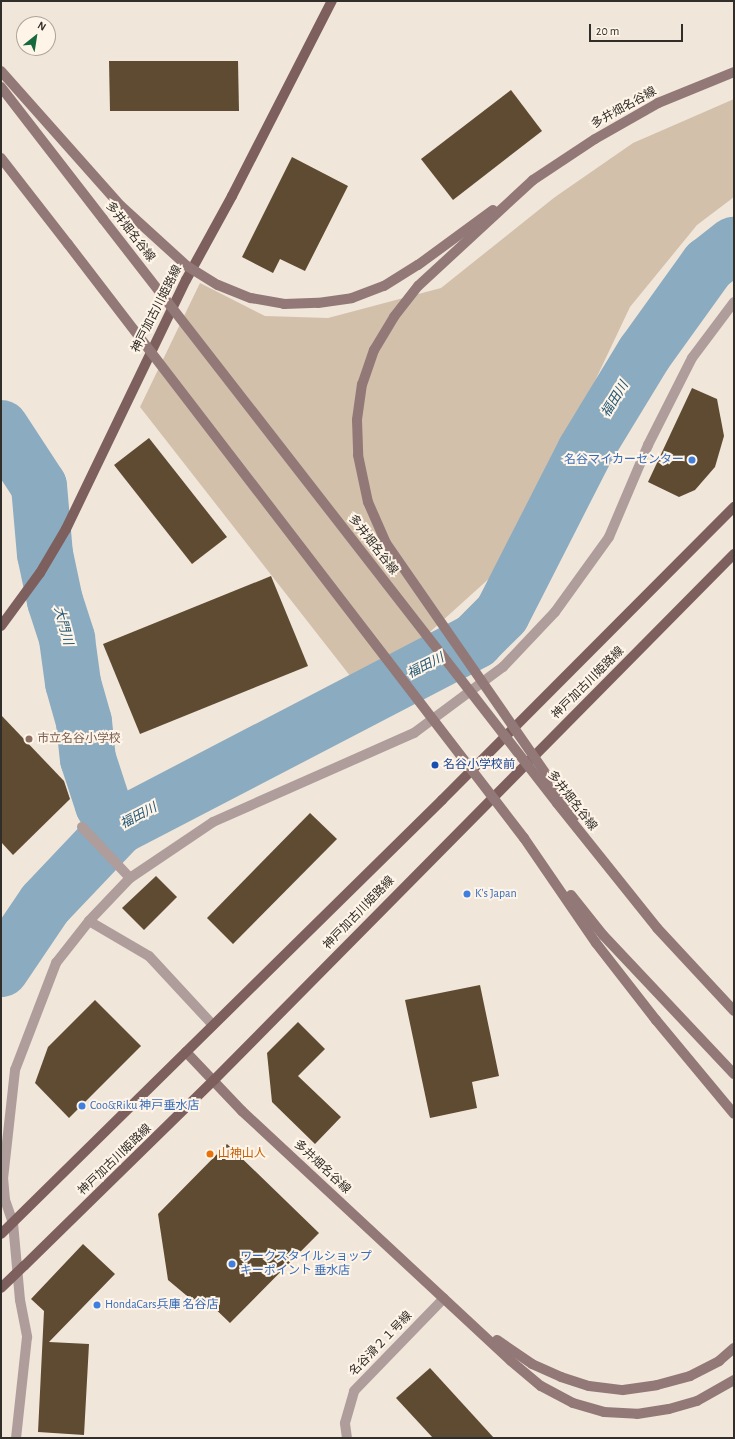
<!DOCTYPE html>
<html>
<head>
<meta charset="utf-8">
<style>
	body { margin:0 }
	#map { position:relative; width:735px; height:1439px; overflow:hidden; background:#f1e6da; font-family:"Alegreya Sans","Noto Sans JP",sans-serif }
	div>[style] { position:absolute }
	.green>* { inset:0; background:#d2c0ab }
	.river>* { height:56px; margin:-28px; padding:0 28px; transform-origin:28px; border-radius:28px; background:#8babc0 }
	.building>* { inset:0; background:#5e4b32 }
	.lane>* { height:10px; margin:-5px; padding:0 5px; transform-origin:5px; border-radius:5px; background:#af9d9c }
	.street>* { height:10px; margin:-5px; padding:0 5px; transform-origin:5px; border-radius:5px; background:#af9d9c }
	.secondary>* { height:10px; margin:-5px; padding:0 5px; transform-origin:5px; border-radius:5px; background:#927977 }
	.primary>* { height:10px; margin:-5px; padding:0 5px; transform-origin:5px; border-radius:5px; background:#7d605d }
	.secondary-bridge>* { height:10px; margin:-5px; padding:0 5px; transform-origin:5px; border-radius:5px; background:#927977 }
	.primary-bridge>* { height:10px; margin:-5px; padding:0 5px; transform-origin:5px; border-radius:5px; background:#7d605d }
	.dots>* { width:11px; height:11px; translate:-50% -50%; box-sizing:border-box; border:2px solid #fef4e7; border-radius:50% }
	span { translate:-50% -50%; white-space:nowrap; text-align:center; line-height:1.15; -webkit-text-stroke:4px #fef4e7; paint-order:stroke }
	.street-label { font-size:12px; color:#312d29 }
	.shop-label { font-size:12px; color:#366cbe }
	.right { translate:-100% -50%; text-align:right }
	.left { translate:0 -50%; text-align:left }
	.education-label { font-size:12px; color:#785e54 }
	.transit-label { font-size:12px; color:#164399 }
	.food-label { font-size:12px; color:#c56008 }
	.water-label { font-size:13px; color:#255a79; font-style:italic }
	.frame { position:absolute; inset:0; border:2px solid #312d29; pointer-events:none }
	.north { position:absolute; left:16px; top:16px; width:40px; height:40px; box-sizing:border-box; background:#fef4e7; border:1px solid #aca49b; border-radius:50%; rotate:30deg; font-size:11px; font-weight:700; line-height:16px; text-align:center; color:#312d29 }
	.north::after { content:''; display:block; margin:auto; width:14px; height:18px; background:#156a3d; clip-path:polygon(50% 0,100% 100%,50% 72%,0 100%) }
	.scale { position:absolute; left:589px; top:24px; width:94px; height:18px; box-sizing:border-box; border:2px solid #312d29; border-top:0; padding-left:5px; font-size:12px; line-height:14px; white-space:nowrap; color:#312d29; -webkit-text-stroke:3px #fef4e7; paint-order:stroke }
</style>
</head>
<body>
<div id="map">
	<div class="green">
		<i style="clip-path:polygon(734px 99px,734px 197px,697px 225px,630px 307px,521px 537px,493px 575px,410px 650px,358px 686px,140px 407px,200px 283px,265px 316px,328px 318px,441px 288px,555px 197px,633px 143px)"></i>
	</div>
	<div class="river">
		<i style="left:1px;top:428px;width:69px;rotate:56.8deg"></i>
		<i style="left:39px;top:486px;width:68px;rotate:85deg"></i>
		<i style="left:45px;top:554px;width:48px;rotate:78deg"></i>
		<i style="left:55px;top:601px;width:40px;rotate:72deg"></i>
		<i style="left:67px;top:639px;width:44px;rotate:82.2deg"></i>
		<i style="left:73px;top:683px;width:41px;rotate:74.2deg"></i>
		<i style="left:84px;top:722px;width:37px;rotate:84deg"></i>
		<i style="left:88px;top:759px;width:48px;rotate:71.9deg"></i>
		<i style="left:103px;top:805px;width:27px;rotate:56deg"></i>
		<i style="left:1px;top:969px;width:78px;rotate:-55.9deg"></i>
		<i style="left:45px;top:904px;width:106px;rotate:-46.5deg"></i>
		<i style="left:118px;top:827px;width:403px;rotate:-27.5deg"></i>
		<i style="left:475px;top:641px;width:38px;rotate:-45deg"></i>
		<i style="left:502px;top:614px;width:183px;rotate:-63deg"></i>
		<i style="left:585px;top:451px;width:114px;rotate:-58.7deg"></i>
		<i style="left:644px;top:354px;width:110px;rotate:-54.3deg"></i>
		<i style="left:708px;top:265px;width:33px;rotate:-38deg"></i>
	</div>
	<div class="building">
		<i style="clip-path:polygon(109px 61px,238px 61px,239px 111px,110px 111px)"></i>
		<i style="clip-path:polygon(511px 90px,542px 131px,453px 200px,421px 159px)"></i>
		<i style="clip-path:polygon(292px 157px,348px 186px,305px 271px,280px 259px,273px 273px,242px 257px)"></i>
		<i style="clip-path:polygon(692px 388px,717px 399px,724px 436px,715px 467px,695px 490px,679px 497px,648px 482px)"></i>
		<i style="clip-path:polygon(149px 438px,227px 537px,192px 564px,114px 465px)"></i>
		<i style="clip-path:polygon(271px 576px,308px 666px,140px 734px,103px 644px)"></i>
		<i style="clip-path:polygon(1px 715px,64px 781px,70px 799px,13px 855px,1px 842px)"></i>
		<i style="clip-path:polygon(310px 813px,337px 839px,233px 944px,207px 918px)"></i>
		<i style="clip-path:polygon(156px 876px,177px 897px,144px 930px,122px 908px)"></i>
		<i style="clip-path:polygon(480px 985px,499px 1076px,472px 1082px,477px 1108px,430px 1118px,405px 1000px)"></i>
		<i style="clip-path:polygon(95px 1000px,141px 1046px,69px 1118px,35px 1083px,48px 1047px)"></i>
		<i style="clip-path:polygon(298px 1022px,325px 1049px,298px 1076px,341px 1117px,315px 1144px,272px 1102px,267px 1053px)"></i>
		<i style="clip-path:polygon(227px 1144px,319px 1233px,230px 1323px,205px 1299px,199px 1306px,168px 1280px,158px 1214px)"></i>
		<i style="clip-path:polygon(83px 1244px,115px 1274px,49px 1342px,89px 1344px,84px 1435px,38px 1432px,44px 1311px,31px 1299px)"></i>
		<i style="clip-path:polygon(430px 1368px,494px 1438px,433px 1438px,396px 1398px)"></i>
	</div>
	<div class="lane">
		<i style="left:82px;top:827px;width:70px;rotate:46.7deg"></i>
		<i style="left:89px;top:921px;width:69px;rotate:30.3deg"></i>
		<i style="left:149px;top:956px;width:94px;rotate:47.2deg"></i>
		<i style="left:13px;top:1223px;width:24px;rotate:-109deg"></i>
		<i style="left:5px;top:1200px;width:21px;rotate:-95deg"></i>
		<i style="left:3px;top:1179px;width:110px;rotate:-83.7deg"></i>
		<i style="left:15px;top:1070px;width:115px;rotate:-69deg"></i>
		<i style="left:56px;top:963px;width:53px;rotate:-51.8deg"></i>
		<i style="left:89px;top:921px;width:59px;rotate:-46.4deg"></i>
		<i style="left:130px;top:878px;width:100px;rotate:-34deg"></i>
		<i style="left:213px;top:822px;width:220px;rotate:-23.9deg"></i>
		<i style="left:414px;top:733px;width:111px;rotate:-36.6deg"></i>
		<i style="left:503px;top:667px;width:76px;rotate:-46.6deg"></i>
		<i style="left:555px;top:612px;width:92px;rotate:-54.2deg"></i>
		<i style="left:609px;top:537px;width:100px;rotate:-67deg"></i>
		<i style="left:648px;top:445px;width:97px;rotate:-63.2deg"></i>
		<i style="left:692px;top:358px;width:70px;rotate:-53.1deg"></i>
		<i style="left:347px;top:1438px;width:15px;rotate:-98deg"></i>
		<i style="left:345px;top:1423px;width:33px;rotate:-74deg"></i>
		<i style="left:354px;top:1391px;width:129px;rotate:-45.9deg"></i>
	</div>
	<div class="street">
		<i style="left:13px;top:1223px;width:77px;rotate:84.8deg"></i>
		<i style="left:20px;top:1300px;width:38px;rotate:79deg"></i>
		<i style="left:27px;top:1337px;width:102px;rotate:96.2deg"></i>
	</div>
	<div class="secondary">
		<i style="left:1px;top:71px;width:181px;rotate:48.4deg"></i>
		<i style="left:1px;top:87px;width:167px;rotate:52.3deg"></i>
		<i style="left:1px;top:158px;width:109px;rotate:52.1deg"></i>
		<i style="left:533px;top:180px;width:74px;rotate:-33.5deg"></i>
		<i style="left:595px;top:139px;width:73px;rotate:-29.7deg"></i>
		<i style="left:658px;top:103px;width:82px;rotate:-22.2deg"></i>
		<i style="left:562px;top:797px;width:23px;rotate:56deg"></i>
		<i style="left:557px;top:803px;width:160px;rotate:51.3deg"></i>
		<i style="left:657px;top:928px;width:113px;rotate:47.1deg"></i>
		<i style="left:524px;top:838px;width:127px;rotate:55.6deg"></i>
		<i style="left:596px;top:943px;width:98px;rotate:52.1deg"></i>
		<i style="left:656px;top:1020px;width:122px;rotate:50.3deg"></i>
		<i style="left:571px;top:895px;width:51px;rotate:51.3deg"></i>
		<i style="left:603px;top:935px;width:191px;rotate:46.7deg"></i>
		<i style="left:186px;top:1052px;width:81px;rotate:46.5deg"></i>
		<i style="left:242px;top:1111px;width:367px;rotate:42.9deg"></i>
		<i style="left:511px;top:1361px;width:39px;rotate:40deg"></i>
		<i style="left:541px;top:1386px;width:36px;rotate:28deg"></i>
		<i style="left:573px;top:1403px;width:32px;rotate:16deg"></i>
		<i style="left:604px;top:1412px;width:33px;rotate:3deg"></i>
		<i style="left:637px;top:1414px;width:32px;rotate:-9deg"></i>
		<i style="left:669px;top:1409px;width:29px;rotate:-16deg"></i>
		<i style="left:697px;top:1401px;width:43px;rotate:-29.6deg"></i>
		<i style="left:497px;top:1340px;width:42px;rotate:34.4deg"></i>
		<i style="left:532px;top:1364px;width:32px;rotate:24deg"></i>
		<i style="left:561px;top:1377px;width:29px;rotate:18deg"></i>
		<i style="left:589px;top:1386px;width:34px;rotate:7deg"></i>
		<i style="left:623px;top:1390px;width:34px;rotate:-8deg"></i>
		<i style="left:657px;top:1385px;width:34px;rotate:-15deg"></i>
		<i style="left:690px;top:1376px;width:33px;rotate:-27deg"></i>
		<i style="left:719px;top:1361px;width:20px;rotate:-41deg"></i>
	</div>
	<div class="primary">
		<i style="left:1px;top:626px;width:66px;rotate:-53.7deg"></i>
		<i style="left:40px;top:573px;width:51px;rotate:-59.4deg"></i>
		<i style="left:66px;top:529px;width:276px;rotate:-64.3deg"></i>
		<i style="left:186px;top:280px;width:96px;rotate:-61.3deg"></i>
		<i style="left:232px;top:196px;width:219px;rotate:-62.9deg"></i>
		<i style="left:1px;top:1234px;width:619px;rotate:-44.54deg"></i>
		<i style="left:442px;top:800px;width:414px;rotate:-45.1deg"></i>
		<i style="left:24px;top:1266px;width:266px;rotate:-44.4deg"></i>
		<i style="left:214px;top:1080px;width:740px;rotate:-45.33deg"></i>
	</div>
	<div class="secondary-bridge">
		<i style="left:533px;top:180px;width:156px;rotate:137.3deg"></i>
		<i style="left:418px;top:286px;width:39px;rotate:128deg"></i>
		<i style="left:394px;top:317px;width:39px;rotate:121deg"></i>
		<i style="left:374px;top:350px;width:36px;rotate:109deg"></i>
		<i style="left:362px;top:384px;width:36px;rotate:98deg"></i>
		<i style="left:357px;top:420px;width:35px;rotate:88deg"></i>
		<i style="left:358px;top:455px;width:48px;rotate:78deg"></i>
		<i style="left:368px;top:502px;width:45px;rotate:66.3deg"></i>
		<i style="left:386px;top:543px;width:309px;rotate:55.3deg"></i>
		<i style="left:121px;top:206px;width:89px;rotate:42.3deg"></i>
		<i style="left:187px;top:266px;width:36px;rotate:32deg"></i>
		<i style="left:218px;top:285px;width:35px;rotate:22deg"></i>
		<i style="left:251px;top:298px;width:34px;rotate:10deg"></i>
		<i style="left:284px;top:304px;width:34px;rotate:-2deg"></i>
		<i style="left:318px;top:303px;width:34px;rotate:-8deg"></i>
		<i style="left:352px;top:298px;width:34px;rotate:-21deg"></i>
		<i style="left:384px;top:286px;width:40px;rotate:-32deg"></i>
		<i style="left:418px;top:265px;width:93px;rotate:-36.3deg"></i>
		<i style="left:103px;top:219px;width:740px;rotate:52.14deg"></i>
		<i style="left:68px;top:244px;width:749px;rotate:52.49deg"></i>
	</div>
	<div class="primary-bridge">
		<i style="left:1px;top:1288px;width:32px;rotate:-44deg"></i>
	</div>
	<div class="dots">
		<i style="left:692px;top:460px;background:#3f7fe0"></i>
		<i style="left:29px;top:739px;background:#8d6e63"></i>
		<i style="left:435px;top:765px;background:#1a4fb4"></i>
		<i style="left:467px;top:894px;background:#3f7fe0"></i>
		<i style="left:82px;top:1106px;background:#3f7fe0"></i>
		<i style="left:210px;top:1154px;background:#e8710a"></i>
		<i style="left:232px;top:1264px;background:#3f7fe0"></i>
		<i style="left:97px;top:1305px;background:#3f7fe0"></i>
	</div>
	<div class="street-label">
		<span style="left:624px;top:108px;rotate:-29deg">多井畑名谷線</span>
		<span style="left:130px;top:232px;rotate:52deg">多井畑名谷線</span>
		<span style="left:157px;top:309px;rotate:-63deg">神戸加古川姫路線</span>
		<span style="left:373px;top:545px;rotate:52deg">多井畑名谷線</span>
		<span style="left:588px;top:683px;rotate:-45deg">神戸加古川姫路線</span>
		<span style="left:572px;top:801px;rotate:52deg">多井畑名谷線</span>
		<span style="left:359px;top:913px;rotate:-46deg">神戸加古川姫路線</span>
		<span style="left:115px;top:1160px;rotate:-44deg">神戸加古川姫路線</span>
		<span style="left:322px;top:1167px;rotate:43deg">多井畑名谷線</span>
		<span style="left:381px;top:1344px;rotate:-46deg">名谷滑２１号線</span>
	</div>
	<div class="shop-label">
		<span class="right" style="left:684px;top:460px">名谷マイカーセンター</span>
		<span class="left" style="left:475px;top:894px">K's Japan</span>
		<span class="left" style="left:90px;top:1106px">Coo&amp;Riku 神戸垂水店</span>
		<span class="left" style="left:240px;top:1264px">ワークスタイルショップ<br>キーポイント 垂水店</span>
		<span class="left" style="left:105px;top:1305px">HondaCars兵庫 名谷店</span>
	</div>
	<div class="education-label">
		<span class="left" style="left:37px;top:739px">市立名谷小学校</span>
	</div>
	<div class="transit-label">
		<span class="left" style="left:443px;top:765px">名谷小学校前</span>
	</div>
	<div class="food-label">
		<span class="left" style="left:218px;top:1154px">山神山人</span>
	</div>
	<div class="water-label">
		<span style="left:616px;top:400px;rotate:-59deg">福田川</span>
		<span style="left:62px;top:626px;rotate:75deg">大門川</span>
		<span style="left:426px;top:667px;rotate:-27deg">福田川</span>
		<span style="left:139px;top:817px;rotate:-28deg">福田川</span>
	</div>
	<div class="frame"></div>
	<div class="north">N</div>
	<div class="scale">20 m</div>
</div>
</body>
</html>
